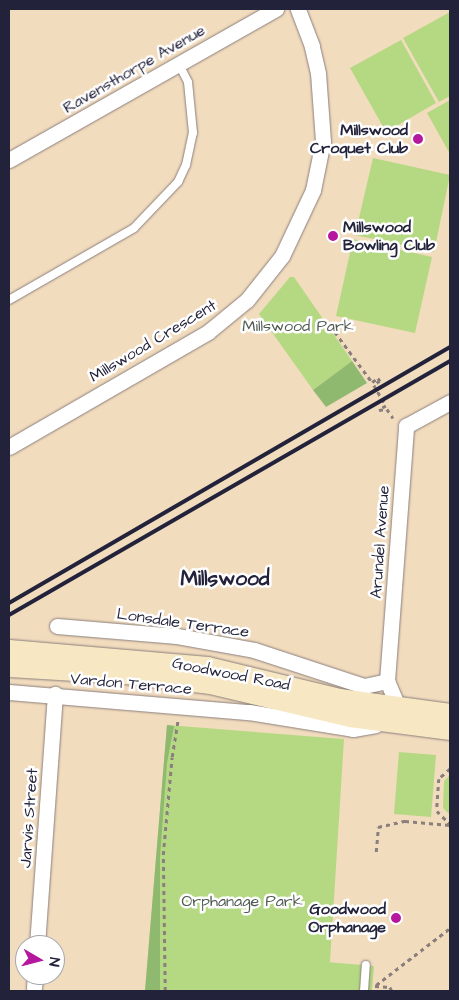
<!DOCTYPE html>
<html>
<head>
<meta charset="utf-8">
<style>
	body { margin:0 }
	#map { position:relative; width:459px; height:1000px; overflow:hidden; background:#f2dcbe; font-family:"Architects Daughter",sans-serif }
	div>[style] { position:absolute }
	.green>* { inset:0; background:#b5d982 }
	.forest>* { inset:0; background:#90b970 }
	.path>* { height:2.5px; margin-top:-1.25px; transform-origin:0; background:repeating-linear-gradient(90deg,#8a7f7c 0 4px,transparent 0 8px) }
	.roads { filter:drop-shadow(0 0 1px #8a7f7c) drop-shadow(0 0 1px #8a7f7c) }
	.service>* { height:8px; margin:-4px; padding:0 4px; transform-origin:4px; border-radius:4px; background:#fff }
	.minor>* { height:15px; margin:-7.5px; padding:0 7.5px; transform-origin:7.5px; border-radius:7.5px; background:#fff }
	.secondary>* { height:21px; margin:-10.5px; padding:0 10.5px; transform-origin:10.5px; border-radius:10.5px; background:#f7e8c3 }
	.rail>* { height:4px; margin:-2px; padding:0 2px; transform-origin:2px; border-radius:2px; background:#22223b }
	.dots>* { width:14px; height:14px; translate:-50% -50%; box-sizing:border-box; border:2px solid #fff; border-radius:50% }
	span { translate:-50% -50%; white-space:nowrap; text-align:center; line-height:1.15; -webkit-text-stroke:5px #fff; paint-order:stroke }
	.street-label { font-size:16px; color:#22223b }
	.poi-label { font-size:16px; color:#22223b; font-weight:700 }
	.right { translate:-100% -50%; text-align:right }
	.left { translate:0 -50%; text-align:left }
	.park-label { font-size:16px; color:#4e5950 }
	.district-label { font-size:21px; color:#22223b; font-weight:700 }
	.frame { position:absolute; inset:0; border:10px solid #22223b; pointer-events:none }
	.north { position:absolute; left:15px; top:935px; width:50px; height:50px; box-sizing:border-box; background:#fff; border:1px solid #a7a7b1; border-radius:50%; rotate:98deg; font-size:14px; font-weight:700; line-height:20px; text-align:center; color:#22223b }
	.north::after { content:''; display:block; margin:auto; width:18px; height:22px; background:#b5179e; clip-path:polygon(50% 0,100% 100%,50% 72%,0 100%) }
</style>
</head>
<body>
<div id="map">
	<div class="green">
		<i style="clip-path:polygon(450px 12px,450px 96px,439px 102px,403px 38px)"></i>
		<i style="clip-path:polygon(401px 40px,436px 103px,386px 132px,350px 68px)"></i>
		<i style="clip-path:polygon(450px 100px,450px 154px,427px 113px)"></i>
		<i style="clip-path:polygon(373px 158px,450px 175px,434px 252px,355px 235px)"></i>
		<i style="clip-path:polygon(353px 239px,432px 257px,415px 333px,336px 316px)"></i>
		<i style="clip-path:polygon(290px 277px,294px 277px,352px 361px,313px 390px,259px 314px)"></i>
		<i style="clip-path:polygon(167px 725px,344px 739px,330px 962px,327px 962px,374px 966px,372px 991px,145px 991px)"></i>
		<i style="clip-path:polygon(399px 752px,436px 755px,431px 817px,394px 814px)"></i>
		<i style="clip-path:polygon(450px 775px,450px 815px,443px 808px,444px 781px)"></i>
	</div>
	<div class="forest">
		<i style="clip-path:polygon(352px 361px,367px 383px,326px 407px,313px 390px)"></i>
		<i style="clip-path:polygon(167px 725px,174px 726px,167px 763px,160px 857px,160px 991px,145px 991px)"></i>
	</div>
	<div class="path">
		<i style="left:335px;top:332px;width:62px;rotate:53.5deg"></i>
		<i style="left:372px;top:382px;width:7px;rotate:-34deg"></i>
		<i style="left:378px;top:378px;width:4px;rotate:56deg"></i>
		<i style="left:380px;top:381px;width:7px;rotate:146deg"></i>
		<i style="left:374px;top:385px;width:24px;rotate:60deg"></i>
		<i style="left:386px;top:406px;width:8px;rotate:150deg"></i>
		<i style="left:379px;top:410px;width:8px;rotate:-7deg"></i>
		<i style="left:387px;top:409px;width:11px;rotate:56deg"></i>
		<i style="left:450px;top:769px;width:15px;rotate:138deg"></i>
		<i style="left:439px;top:779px;width:32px;rotate:94deg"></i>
		<i style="left:437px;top:811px;width:18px;rotate:45deg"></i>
		<i style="left:376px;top:852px;width:25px;rotate:-85deg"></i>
		<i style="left:378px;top:827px;width:28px;rotate:-13deg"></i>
		<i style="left:405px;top:821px;width:45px;rotate:5.1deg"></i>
		<i style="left:376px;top:985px;width:93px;rotate:-37.6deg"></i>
		<i style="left:375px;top:986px;width:15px;rotate:4deg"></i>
		<i style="left:390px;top:987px;width:4px;rotate:63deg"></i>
		<i style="left:165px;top:991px;width:136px;rotate:-90.8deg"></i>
		<i style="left:163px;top:855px;width:98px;rotate:-84.8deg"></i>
		<i style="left:172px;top:757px;width:36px;rotate:-81deg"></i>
	</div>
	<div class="roads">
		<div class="service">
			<i style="left:9px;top:300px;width:144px;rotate:-29.9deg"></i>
			<i style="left:134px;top:228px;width:64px;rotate:-46.3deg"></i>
			<i style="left:178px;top:182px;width:19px;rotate:-65deg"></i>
			<i style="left:186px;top:165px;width:33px;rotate:-78deg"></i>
			<i style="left:193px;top:133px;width:51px;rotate:-95.6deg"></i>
			<i style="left:188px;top:82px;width:20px;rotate:-117deg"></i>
			<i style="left:364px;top:991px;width:26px;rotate:-86deg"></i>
		</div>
		<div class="minor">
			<i style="left:9px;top:160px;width:307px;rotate:-29.5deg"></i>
			<i style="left:9px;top:447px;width:230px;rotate:-30deg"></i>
			<i style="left:208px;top:332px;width:50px;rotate:-39.4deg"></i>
			<i style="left:247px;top:300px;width:56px;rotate:-51.5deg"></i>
			<i style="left:282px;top:256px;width:73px;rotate:-64.8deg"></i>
			<i style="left:313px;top:190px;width:50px;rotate:-78.5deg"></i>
			<i style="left:323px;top:141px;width:68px;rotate:-94.2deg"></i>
			<i style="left:318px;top:73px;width:28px;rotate:-103deg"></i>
			<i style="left:312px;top:46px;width:40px;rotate:-111deg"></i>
			<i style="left:57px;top:626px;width:120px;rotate:4.8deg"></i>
			<i style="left:177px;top:636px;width:78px;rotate:10.3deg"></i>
			<i style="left:254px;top:650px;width:116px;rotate:18.1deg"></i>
			<i style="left:364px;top:686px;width:24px;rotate:-12deg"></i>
			<i style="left:9px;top:692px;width:241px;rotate:4.8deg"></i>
			<i style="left:249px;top:712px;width:105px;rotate:9.3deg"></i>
			<i style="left:353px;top:729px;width:23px;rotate:-10deg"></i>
			<i style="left:399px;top:709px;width:30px;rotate:-113deg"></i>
			<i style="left:387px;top:681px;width:256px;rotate:-85.7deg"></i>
			<i style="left:406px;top:426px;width:50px;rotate:-28.6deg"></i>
			<i style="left:37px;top:945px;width:252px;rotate:-85.9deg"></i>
			<i style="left:34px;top:988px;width:13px;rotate:-86deg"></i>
		</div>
		<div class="secondary">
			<i style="left:9px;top:650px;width:199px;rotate:4.9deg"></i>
			<i style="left:207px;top:667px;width:136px;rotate:13.6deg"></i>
			<i style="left:339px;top:699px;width:112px;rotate:7.7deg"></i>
			<i style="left:9px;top:666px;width:116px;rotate:3.5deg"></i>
			<i style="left:125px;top:673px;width:86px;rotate:6.7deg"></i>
			<i style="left:210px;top:683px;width:144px;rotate:13.3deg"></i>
			<i style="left:350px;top:716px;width:101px;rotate:7.4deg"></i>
		</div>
	</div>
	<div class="rail">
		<i style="left:9px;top:603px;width:510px;rotate:-30.14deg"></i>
		<i style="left:9px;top:615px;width:509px;rotate:-29.94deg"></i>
	</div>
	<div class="dots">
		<i style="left:418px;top:139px;background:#b5179e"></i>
		<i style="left:333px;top:236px;background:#b5179e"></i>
		<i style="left:396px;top:918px;background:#b5179e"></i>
	</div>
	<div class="street-label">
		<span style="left:134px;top:69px;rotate:-30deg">Ravensthorpe Avenue</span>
		<span style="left:153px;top:341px;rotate:-31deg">Millswood Crescent</span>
		<span style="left:380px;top:542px;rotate:-86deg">Arundel Avenue</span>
		<span style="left:183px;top:623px;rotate:8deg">Lonsdale Terrace</span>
		<span style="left:231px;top:674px;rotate:11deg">Goodwood Road</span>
		<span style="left:131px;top:684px;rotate:5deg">Vardon Terrace</span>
		<span style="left:29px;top:818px;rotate:-86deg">Jarvis Street</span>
	</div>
	<div class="poi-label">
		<span class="right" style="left:408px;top:139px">Millswood<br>Croquet Club</span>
		<span class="left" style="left:343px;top:236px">Millswood<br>Bowling Club</span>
		<span class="right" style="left:386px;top:918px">Goodwood<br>Orphanage</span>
	</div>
	<div class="park-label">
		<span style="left:298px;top:326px">Millswood Park</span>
		<span style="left:242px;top:901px">Orphanage Park</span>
	</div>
	<div class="district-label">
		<span style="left:225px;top:579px">Millswood</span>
	</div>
	<div class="frame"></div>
	<div class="north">N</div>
</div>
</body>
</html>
